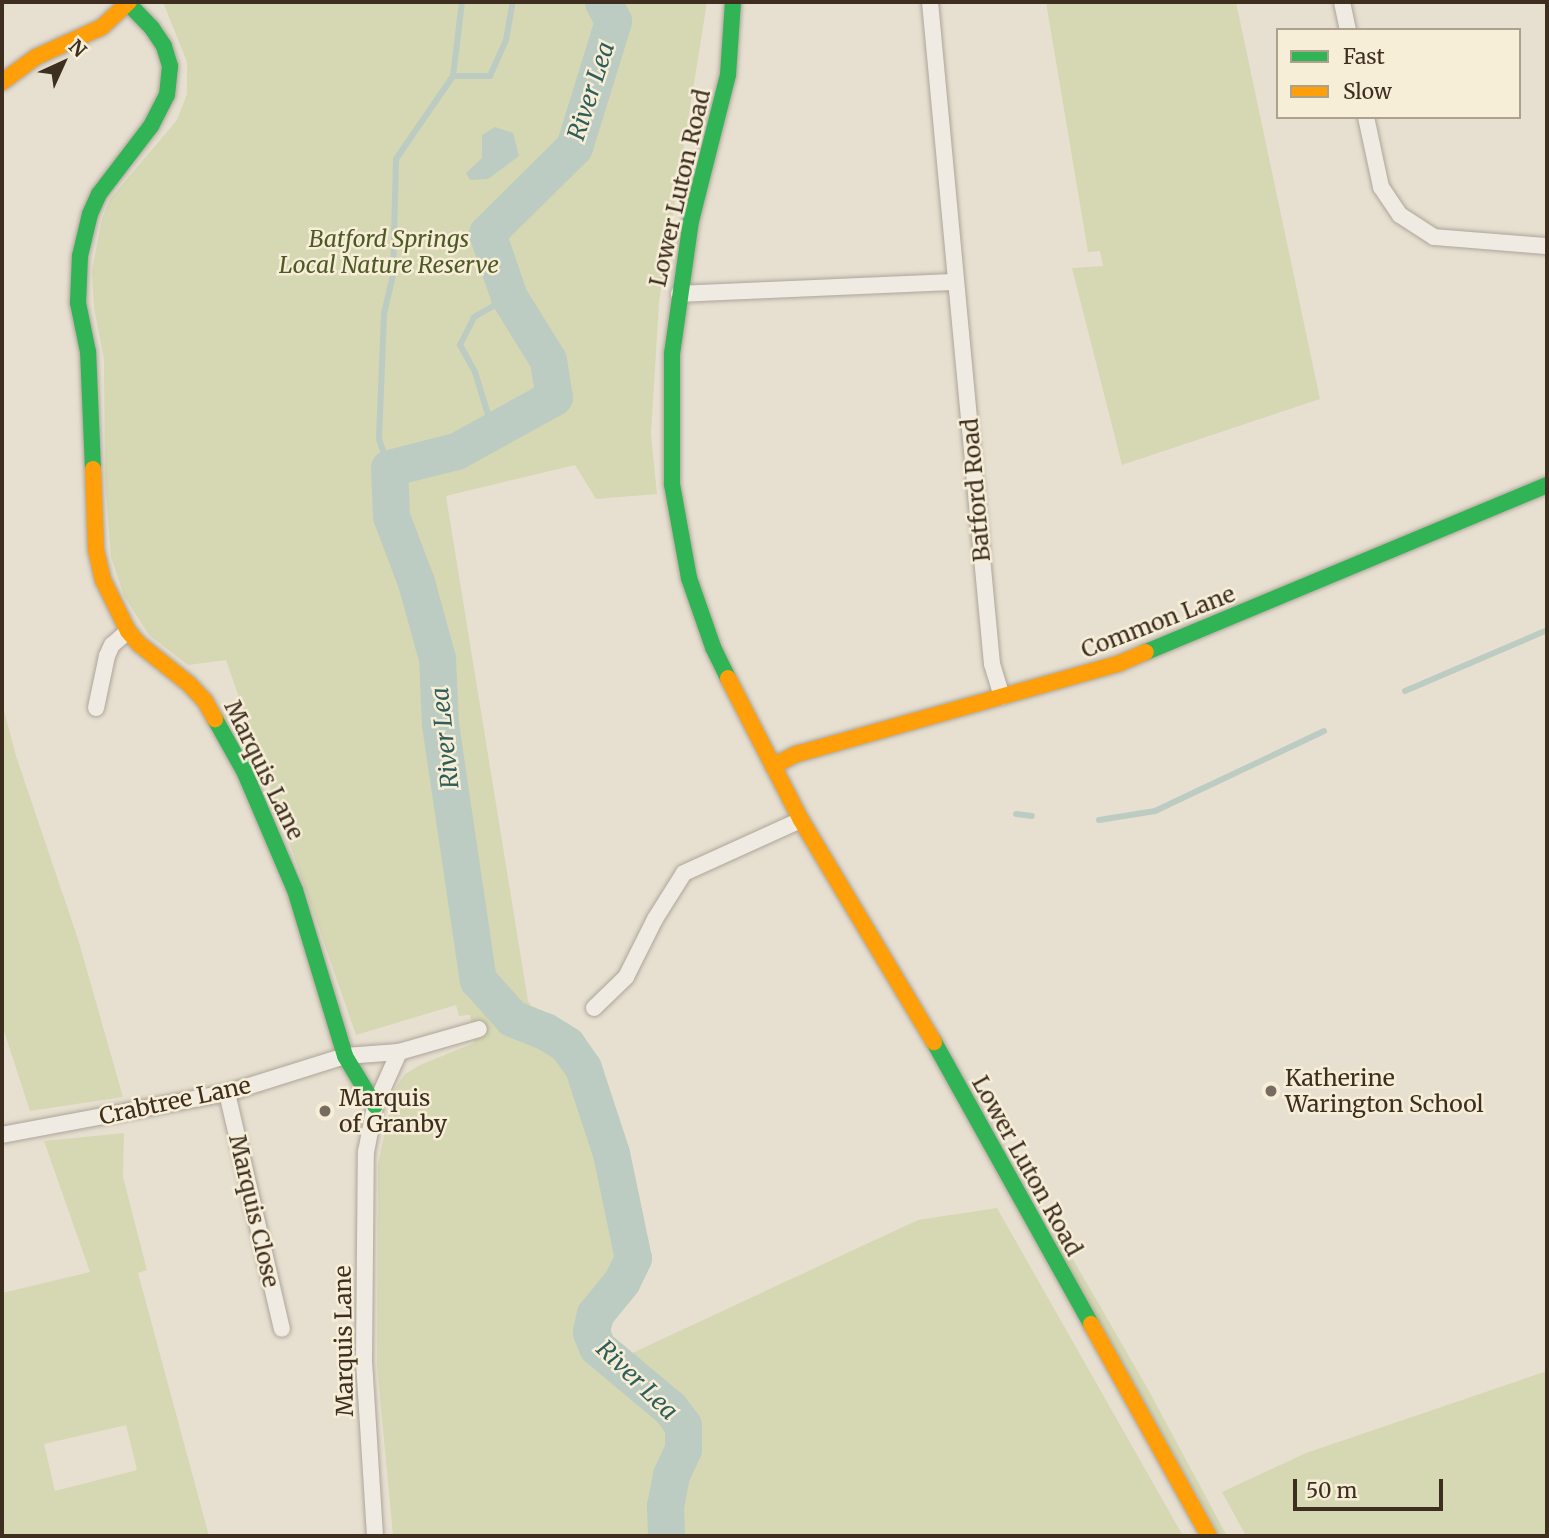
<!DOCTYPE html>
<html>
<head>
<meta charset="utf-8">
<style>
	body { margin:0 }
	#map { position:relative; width:1549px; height:1538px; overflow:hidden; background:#e7e0d1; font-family:Merriweather,serif }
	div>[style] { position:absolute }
	.green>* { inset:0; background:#d6d7b3 }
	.water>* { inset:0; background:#bcccc2 }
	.stream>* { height:6px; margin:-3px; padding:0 3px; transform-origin:3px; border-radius:3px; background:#bcccc2 }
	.river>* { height:37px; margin:-18.5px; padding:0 18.5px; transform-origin:18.5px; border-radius:18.5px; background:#bcccc2 }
	.roads { filter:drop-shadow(0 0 2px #ada599) drop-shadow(0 0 2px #ada599) }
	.street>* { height:16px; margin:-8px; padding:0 8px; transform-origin:8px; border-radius:8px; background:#efebe3 }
	.fast>* { height:16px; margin:-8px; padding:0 8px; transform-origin:8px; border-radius:8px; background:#30b455 }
	.slow>* { height:16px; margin:-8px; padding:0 8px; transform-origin:8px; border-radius:8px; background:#ff9f0a }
	.dots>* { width:19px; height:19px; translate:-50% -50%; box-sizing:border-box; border:4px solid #f7eed8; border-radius:50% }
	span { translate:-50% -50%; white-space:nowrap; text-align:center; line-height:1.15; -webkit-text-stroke:5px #f7eed8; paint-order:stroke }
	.street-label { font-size:23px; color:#3d2e20 }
	.park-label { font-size:23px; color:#4d5a26; font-style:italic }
	.poi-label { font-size:23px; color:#3d2e20 }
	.left { translate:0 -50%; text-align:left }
	.water-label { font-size:24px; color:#2f5d5a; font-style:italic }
	.frame { position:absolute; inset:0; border:4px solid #3d2e20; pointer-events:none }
	.legend { position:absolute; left:1276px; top:28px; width:245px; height:91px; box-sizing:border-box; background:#f7eed8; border:2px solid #ada18e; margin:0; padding:9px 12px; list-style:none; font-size:21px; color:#3d2e20 }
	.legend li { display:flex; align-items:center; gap:14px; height:35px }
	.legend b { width:35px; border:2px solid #ada18e }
	.north { position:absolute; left:28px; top:28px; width:70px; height:70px; -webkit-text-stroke:5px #f7eed8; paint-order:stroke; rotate:45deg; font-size:19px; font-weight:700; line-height:28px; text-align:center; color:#3d2e20 }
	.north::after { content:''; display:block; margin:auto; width:24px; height:32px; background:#3d2e20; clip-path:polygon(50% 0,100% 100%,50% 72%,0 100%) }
	.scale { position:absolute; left:1293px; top:1479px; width:150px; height:32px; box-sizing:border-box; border:4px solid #3d2e20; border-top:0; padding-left:9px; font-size:21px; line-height:24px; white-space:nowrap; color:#3d2e20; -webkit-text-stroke:5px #f7eed8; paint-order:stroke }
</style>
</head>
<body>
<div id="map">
	<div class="green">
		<i style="clip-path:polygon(163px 2px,707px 2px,659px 302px,651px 434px,657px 494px,596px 499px,575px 465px,446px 496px,528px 1001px,545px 1031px,567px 1045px,583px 1068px,611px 1153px,633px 1258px,622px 1281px,595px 1314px,591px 1332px,597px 1347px,615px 1361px,918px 1220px,997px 1208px,1183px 1536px,393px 1536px,377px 1365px,378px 1164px,394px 1090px,405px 1074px,420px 1065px,474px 1043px,470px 1015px,459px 1016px,456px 1005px,356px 1035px,226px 660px,188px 665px,149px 635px,124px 596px,111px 557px,105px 483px,104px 359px,94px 308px,92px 270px,102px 219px,110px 199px,177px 120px,187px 94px,187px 62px)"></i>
		<i style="clip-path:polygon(1046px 2px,1236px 2px,1320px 399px,1122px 465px,1072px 268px,1103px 266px,1100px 251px,1088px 252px)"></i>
		<i style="clip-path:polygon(2px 703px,16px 756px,78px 939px,123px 1097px,30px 1111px,3px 1028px)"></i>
		<i style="clip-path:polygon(evenodd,124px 1133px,123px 1177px,147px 1270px,138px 1273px,209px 1536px,2px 1536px,2px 1293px,90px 1272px,44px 1141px,124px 1133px,126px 1425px,137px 1470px,55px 1491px,44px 1444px,126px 1425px)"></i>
		<i style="clip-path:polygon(1055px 1228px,1149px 1391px,1227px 1536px,1220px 1536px,1055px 1244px)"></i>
		<i style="clip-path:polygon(1547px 1371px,1547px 1536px,1246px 1536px,1222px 1492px,1306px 1453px)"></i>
	</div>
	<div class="water">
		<i style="clip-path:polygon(495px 127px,513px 133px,519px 156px,488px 179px,470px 180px,466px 173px,482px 158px,482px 135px)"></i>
	</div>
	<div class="stream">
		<i style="left:453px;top:76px;width:37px"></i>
		<i style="left:490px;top:76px;width:39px;rotate:-66deg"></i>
		<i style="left:506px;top:40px;width:39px;rotate:-80deg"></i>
		<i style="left:493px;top:431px;width:62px;rotate:-107deg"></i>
		<i style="left:475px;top:372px;width:31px;rotate:-119deg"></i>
		<i style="left:460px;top:345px;width:31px;rotate:-63deg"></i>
		<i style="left:474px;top:317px;width:40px;rotate:-29.7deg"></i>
		<i style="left:389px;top:468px;width:31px;rotate:-109deg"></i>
		<i style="left:379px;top:439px;width:125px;rotate:-87.7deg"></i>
		<i style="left:384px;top:314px;width:40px;rotate:-77deg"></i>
		<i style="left:393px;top:275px;width:116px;rotate:-88.5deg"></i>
		<i style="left:396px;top:159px;width:101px;rotate:-55.5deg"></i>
		<i style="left:453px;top:76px;width:75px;rotate:-83.1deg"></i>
		<i style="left:1405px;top:691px;width:155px;rotate:-23.2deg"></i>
		<i style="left:1016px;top:814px;width:16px;rotate:7deg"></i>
		<i style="left:1099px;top:820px;width:57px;rotate:-9.1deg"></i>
		<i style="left:1155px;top:811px;width:187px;rotate:-25.3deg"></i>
	</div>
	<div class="river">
		<i style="left:603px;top:2px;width:21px;rotate:62deg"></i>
		<i style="left:613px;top:21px;width:132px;rotate:107.2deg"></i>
		<i style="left:574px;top:147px;width:122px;rotate:135.3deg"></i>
		<i style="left:487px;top:233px;width:68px;rotate:71deg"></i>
		<i style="left:509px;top:297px;width:74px;rotate:58.2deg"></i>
		<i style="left:548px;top:360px;width:37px;rotate:81deg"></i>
		<i style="left:554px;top:397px;width:112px;rotate:151.1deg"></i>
		<i style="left:456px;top:451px;width:69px;rotate:165.8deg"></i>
		<i style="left:389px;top:468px;width:48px;rotate:87.6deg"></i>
		<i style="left:391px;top:516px;width:71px;rotate:69.3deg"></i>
		<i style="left:416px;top:582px;width:79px;rotate:74.6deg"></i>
		<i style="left:437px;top:658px;width:66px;rotate:87.4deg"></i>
		<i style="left:440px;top:724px;width:259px;rotate:81.6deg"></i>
		<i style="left:478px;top:980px;width:51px;rotate:48.2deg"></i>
		<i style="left:512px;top:1018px;width:35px;rotate:22deg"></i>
		<i style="left:545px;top:1031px;width:26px;rotate:32deg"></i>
		<i style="left:567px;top:1045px;width:28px;rotate:55deg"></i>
		<i style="left:583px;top:1068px;width:89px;rotate:71.8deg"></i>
		<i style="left:611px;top:1153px;width:107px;rotate:78.2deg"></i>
		<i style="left:633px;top:1258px;width:25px;rotate:116deg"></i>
		<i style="left:622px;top:1281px;width:43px;rotate:129.3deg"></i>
		<i style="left:595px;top:1314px;width:18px;rotate:103deg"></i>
		<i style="left:591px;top:1332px;width:16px;rotate:68deg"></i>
		<i style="left:597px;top:1347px;width:95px;rotate:39.9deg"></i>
		<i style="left:670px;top:1408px;width:21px;rotate:53deg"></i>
		<i style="left:683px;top:1425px;width:24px;rotate:90deg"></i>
		<i style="left:683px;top:1449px;width:29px;rotate:115deg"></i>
		<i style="left:671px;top:1475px;width:32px;rotate:101deg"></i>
		<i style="left:665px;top:1506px;width:30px;rotate:88deg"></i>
	</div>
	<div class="roads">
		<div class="street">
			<i style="left:930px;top:2px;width:665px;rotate:84.65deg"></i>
			<i style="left:992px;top:664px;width:34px;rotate:73deg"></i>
			<i style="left:1342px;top:2px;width:29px;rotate:78deg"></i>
			<i style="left:1366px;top:117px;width:72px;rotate:77.9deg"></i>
			<i style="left:1381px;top:187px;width:34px;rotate:56deg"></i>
			<i style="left:1400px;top:215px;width:40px;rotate:32.9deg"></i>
			<i style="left:1434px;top:237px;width:113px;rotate:4.6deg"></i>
			<i style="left:679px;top:294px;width:277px;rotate:-2.5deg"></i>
			<i style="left:96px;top:708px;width:53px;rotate:-78.1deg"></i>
			<i style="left:107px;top:656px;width:12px;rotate:-66deg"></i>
			<i style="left:112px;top:645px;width:21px;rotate:-41deg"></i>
			<i style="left:594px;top:1008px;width:45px;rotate:-44.1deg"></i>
			<i style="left:626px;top:977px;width:65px;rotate:-63.4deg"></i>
			<i style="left:655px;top:919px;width:54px;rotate:-57.8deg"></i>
			<i style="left:684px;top:873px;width:128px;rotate:-24.4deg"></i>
			<i style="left:227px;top:1093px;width:242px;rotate:76.9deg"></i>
			<i style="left:2px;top:1135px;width:229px;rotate:-10.6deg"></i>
			<i style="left:227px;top:1093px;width:124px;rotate:-17.4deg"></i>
			<i style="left:345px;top:1056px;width:54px;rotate:-4.2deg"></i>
			<i style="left:399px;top:1052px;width:83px;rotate:-16deg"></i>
			<i style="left:375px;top:1536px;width:174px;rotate:-93.6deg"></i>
			<i style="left:364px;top:1362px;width:210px;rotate:-89.5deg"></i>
			<i style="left:366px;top:1152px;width:47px;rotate:-78.9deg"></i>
			<i style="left:375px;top:1106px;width:59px;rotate:-66deg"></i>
		</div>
		<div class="fast">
			<i style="left:93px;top:469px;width:117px;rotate:-92.4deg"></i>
			<i style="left:88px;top:352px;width:50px;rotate:-101.5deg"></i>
			<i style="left:78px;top:303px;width:47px;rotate:-87.6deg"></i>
			<i style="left:80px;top:256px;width:43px;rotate:-76.6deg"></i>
			<i style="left:90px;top:214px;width:22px;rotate:-66deg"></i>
			<i style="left:99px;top:194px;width:86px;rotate:-52.6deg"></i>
			<i style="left:151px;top:126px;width:35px;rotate:-63deg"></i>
			<i style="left:167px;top:95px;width:29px;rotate:-84deg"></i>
			<i style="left:170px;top:66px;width:21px;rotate:-107deg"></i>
			<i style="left:164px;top:46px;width:22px;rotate:-124deg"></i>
			<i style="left:152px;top:28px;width:35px;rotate:-134deg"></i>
			<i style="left:1146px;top:652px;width:434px;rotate:-22.6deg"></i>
			<i style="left:728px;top:678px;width:34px;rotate:-116deg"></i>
			<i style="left:713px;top:647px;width:73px;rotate:-109.2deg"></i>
			<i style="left:689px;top:578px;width:96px;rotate:-100.3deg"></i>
			<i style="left:672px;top:484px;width:130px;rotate:-90deg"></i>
			<i style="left:672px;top:354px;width:134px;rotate:-81.9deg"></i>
			<i style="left:691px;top:221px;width:151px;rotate:-75.8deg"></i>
			<i style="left:728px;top:75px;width:73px;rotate:-86.1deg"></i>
			<i style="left:215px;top:719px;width:62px;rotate:60.9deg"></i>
			<i style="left:245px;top:773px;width:127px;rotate:66.9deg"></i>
			<i style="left:295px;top:890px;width:173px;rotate:73.2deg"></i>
			<i style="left:345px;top:1056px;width:58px;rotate:59deg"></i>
			<i style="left:934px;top:1042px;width:323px;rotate:60.9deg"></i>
		</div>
		<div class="slow">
			<i style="left:2px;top:82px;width:42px;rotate:-36.3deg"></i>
			<i style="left:36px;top:57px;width:72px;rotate:-24.4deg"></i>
			<i style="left:102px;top:27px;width:37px;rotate:-43deg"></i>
			<i style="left:93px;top:469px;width:81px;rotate:87.9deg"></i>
			<i style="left:96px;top:550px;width:31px;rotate:77deg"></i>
			<i style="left:103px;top:580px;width:57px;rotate:63.9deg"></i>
			<i style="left:128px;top:631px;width:17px;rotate:50deg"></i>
			<i style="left:139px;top:644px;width:64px;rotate:38.7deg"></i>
			<i style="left:189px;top:684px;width:23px;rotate:47deg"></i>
			<i style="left:205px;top:701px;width:21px;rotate:61deg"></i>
			<i style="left:728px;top:678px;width:160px;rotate:62.8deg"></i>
			<i style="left:801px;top:820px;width:259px;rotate:59.1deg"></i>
			<i style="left:773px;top:766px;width:27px;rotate:-27deg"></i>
			<i style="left:797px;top:754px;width:336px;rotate:-15.7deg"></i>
			<i style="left:1120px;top:663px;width:28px;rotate:-23deg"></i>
			<i style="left:1091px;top:1324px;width:243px;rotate:60.9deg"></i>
		</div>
	</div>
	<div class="dots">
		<i style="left:1271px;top:1091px;background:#786c5e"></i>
		<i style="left:325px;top:1111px;background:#786c5e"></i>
	</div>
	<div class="street-label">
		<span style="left:680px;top:188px;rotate:-77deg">Lower Luton Road</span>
		<span style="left:976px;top:490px;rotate:-95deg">Batford Road</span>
		<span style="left:1158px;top:622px;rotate:-21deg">Common Lane</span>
		<span style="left:264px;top:770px;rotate:64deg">Marquis Lane</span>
		<span style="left:175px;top:1101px;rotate:-12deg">Crabtree Lane</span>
		<span style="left:1027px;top:1166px;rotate:61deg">Lower Luton Road</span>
		<span style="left:254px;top:1211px;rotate:77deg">Marquis Close</span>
		<span style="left:344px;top:1341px;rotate:-91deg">Marquis Lane</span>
	</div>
	<div class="park-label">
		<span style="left:389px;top:252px">Batford Springs<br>Local Nature Reserve</span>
	</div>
	<div class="poi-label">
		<span class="left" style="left:1285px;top:1091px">Katherine<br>Warington School</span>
		<span class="left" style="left:339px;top:1111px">Marquis<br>of Granby</span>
	</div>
	<div class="water-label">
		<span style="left:591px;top:91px;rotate:-72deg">River Lea</span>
		<span style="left:445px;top:738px;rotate:-96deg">River Lea</span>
		<span style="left:637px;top:1380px;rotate:44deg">River Lea</span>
	</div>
	<div class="frame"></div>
	<ul class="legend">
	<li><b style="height:9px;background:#30b455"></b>Fast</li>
	<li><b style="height:9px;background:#ff9f0a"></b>Slow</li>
	</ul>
	<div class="north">N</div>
	<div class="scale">50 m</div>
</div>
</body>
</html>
